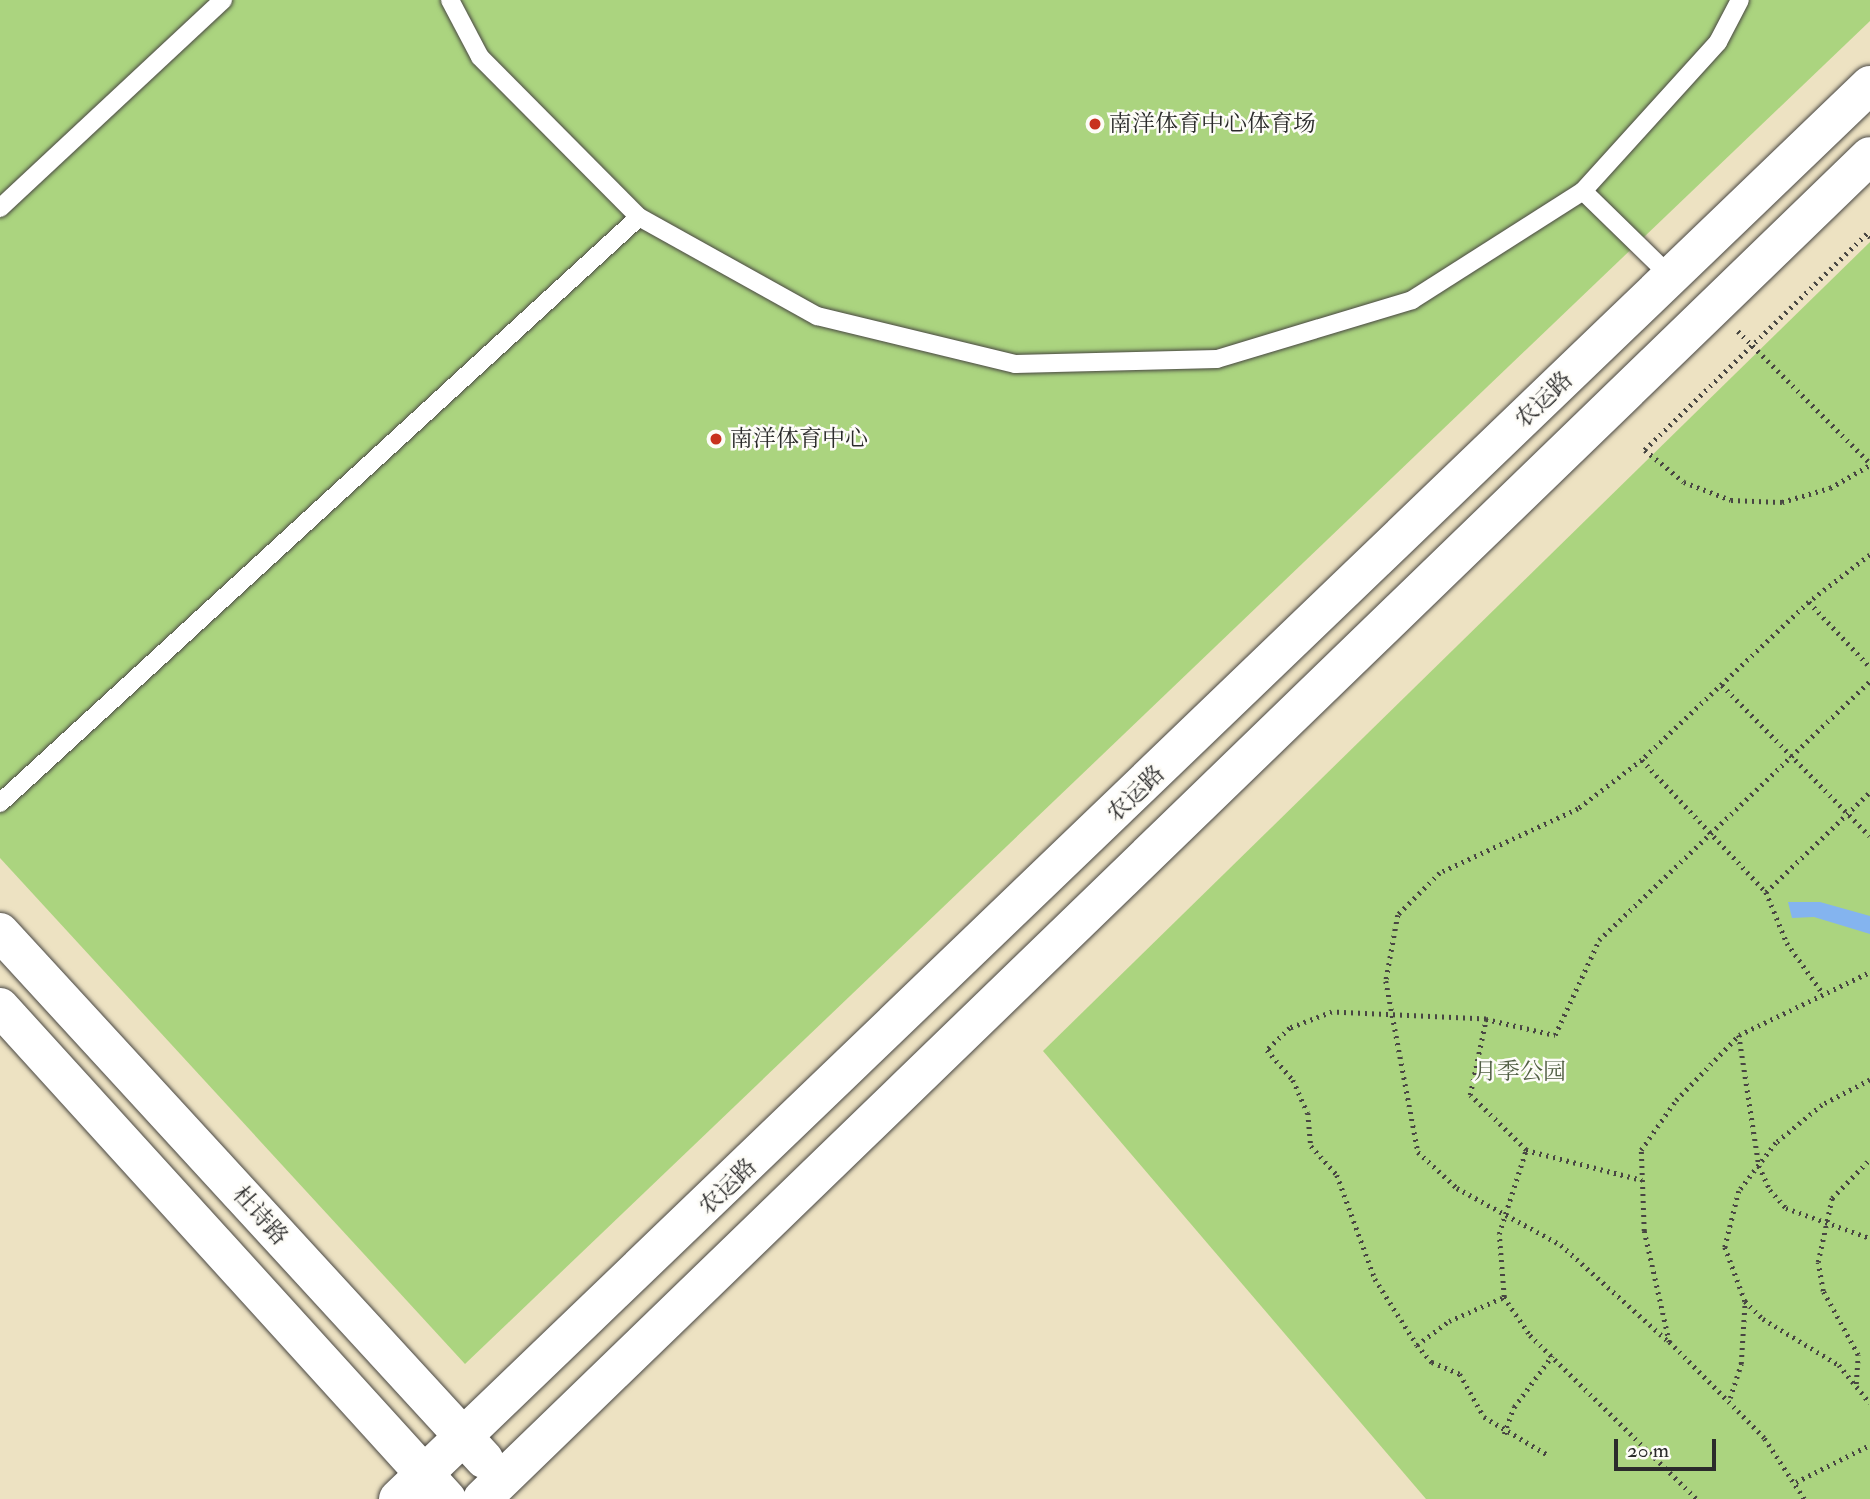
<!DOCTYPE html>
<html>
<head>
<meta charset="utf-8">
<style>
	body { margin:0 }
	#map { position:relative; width:1870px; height:1499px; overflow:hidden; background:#ede2c2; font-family:"IM FELL Double Pica","Noto Serif SC",serif }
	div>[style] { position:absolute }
	.green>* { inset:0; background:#abd47f }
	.water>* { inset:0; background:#84b4ef }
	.path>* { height:4.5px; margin-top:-2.25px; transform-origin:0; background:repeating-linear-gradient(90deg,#484642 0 2px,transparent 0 7px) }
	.roads { filter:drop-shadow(0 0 2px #484642) drop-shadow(0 0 2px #484642) }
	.lane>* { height:18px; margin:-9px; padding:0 9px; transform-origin:9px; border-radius:9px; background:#fff }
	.secondary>* { height:38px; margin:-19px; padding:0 19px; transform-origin:19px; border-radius:19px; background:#fff }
	.dots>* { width:19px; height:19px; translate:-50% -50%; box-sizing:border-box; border:4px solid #fdfcf7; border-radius:50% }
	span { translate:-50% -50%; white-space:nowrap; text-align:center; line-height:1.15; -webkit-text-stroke:5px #fdfcf7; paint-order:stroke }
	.poi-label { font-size:23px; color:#2b2b2b }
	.left { translate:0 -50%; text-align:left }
	.street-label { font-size:23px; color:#2b2b2b }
	.park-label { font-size:23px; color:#515e44 }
	.scale { position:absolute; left:1614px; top:1439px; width:102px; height:32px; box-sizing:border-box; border:4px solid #2b2b2b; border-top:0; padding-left:9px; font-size:21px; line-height:24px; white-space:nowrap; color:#2b2b2b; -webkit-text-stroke:5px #fdfcf7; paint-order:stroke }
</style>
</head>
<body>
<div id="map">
	<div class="green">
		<i style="clip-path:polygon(0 0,1870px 0,1870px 21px,465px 1364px,0 858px)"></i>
		<i style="clip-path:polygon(1870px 242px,1870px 1499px,1426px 1499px,1043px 1051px)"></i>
	</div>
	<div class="water">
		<i style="clip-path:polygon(1788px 902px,1820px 902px,1870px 916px,1870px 934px,1814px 917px,1792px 918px)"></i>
	</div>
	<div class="path">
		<i style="left:1870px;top:238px;width:5px;rotate:-127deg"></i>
		<i style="left:1867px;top:234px;width:310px;rotate:135.8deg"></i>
		<i style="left:1645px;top:450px;width:50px;rotate:39.4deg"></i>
		<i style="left:1684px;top:482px;width:50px;rotate:21deg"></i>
		<i style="left:1731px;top:500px;width:51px;rotate:2.2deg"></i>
		<i style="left:1782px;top:502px;width:50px;rotate:-16.3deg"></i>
		<i style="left:1830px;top:488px;width:46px;rotate:-29.9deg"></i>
		<i style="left:1738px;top:331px;width:187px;rotate:45deg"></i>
		<i style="left:1870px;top:555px;width:77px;rotate:142.4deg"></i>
		<i style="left:1809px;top:602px;width:230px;rotate:136.6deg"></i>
		<i style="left:1642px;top:760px;width:181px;rotate:46.8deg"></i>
		<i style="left:1766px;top:892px;width:144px;rotate:-43.9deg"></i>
		<i style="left:1809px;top:602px;width:89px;rotate:46.8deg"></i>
		<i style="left:1722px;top:685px;width:211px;rotate:45.6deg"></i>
		<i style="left:1642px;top:760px;width:81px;rotate:142.6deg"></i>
		<i style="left:1578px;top:809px;width:152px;rotate:155.1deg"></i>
		<i style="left:1440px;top:873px;width:59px;rotate:135deg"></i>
		<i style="left:1398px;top:915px;width:67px;rotate:100.3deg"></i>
		<i style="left:1386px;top:981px;width:174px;rotate:79.4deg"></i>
		<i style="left:1418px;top:1152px;width:53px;rotate:42.7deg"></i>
		<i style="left:1457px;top:1188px;width:119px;rotate:28.7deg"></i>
		<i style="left:1561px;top:1245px;width:145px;rotate:41.9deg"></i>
		<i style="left:1766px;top:892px;width:55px;rotate:67.6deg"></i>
		<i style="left:1787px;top:943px;width:60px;rotate:54.5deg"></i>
		<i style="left:1486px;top:1019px;width:154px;rotate:-177.4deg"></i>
		<i style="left:1332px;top:1012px;width:45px;rotate:159.1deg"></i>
		<i style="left:1290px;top:1028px;width:32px;rotate:136deg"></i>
		<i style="left:1267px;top:1050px;width:40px;rotate:49deg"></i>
		<i style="left:1293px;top:1080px;width:36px;rotate:66deg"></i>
		<i style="left:1308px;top:1113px;width:33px;rotate:85deg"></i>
		<i style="left:1311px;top:1146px;width:39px;rotate:48deg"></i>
		<i style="left:1337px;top:1175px;width:111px;rotate:69.9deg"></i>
		<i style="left:1375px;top:1279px;width:78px;rotate:57.5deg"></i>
		<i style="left:1417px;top:1345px;width:23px;rotate:49deg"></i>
		<i style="left:1432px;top:1362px;width:30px;rotate:23deg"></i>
		<i style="left:1460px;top:1374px;width:49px;rotate:60.8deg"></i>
		<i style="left:1484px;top:1417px;width:74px;rotate:30.7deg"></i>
		<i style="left:1739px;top:1035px;width:133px;rotate:81.3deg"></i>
		<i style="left:1759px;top:1166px;width:26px;rotate:65deg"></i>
		<i style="left:1770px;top:1190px;width:24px;rotate:48deg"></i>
		<i style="left:1786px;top:1208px;width:89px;rotate:19.7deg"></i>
		<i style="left:1870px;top:1080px;width:54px;rotate:152.5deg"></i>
		<i style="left:1822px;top:1105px;width:60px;rotate:140.4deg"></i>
		<i style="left:1776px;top:1143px;width:61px;rotate:127.6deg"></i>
		<i style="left:1739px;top:1191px;width:58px;rotate:104deg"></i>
		<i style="left:1725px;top:1247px;width:58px;rotate:69.7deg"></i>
		<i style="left:1745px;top:1301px;width:25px;rotate:45deg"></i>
		<i style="left:1763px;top:1319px;width:89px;rotate:31.2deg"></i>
		<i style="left:1839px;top:1365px;width:49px;rotate:50.8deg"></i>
		<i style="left:1526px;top:1150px;width:120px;rotate:14.5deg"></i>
		<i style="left:1504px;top:1297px;width:46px;rotate:55.6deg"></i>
		<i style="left:1530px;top:1335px;width:234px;rotate:44.5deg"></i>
		<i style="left:1417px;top:1345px;width:40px;rotate:-37deg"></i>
		<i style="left:1449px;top:1321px;width:60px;rotate:-23.6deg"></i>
		<i style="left:1504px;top:1297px;width:63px;rotate:-94.5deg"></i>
		<i style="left:1499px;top:1234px;width:88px;rotate:-72.2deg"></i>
		<i style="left:1526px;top:1150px;width:78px;rotate:-135.5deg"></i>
		<i style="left:1470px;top:1095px;width:78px;rotate:-78.1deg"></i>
		<i style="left:1486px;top:1019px;width:71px;rotate:13.1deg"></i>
		<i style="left:1555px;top:1035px;width:105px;rotate:-65.1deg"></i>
		<i style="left:1599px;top:940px;width:375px;rotate:-43.7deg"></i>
		<i style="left:1856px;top:1384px;width:29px;rotate:-86deg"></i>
		<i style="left:1858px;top:1355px;width:73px;rotate:-118.7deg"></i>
		<i style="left:1823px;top:1291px;width:29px;rotate:-100deg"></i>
		<i style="left:1818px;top:1262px;width:66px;rotate:-77.7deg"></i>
		<i style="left:1832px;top:1198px;width:54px;rotate:-45.7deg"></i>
		<i style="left:1730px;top:1398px;width:36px;rotate:-72deg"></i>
		<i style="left:1741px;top:1364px;width:63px;rotate:-86.4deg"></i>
		<i style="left:1504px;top:1434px;width:29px;rotate:-70deg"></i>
		<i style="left:1514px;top:1407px;width:64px;rotate:-53.3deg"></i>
		<i style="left:1796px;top:1482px;width:83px;rotate:-26.6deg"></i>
		<i style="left:1804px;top:1499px;width:73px;rotate:-123.3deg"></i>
		<i style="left:1764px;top:1438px;width:135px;rotate:-134.7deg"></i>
		<i style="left:1669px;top:1342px;width:114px;rotate:-102.7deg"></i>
		<i style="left:1644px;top:1231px;width:81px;rotate:-92.1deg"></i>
		<i style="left:1641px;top:1150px;width:61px;rotate:-55deg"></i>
		<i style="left:1676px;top:1100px;width:91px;rotate:-45.9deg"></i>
		<i style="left:1739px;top:1035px;width:145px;rotate:-25.7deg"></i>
	</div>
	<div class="roads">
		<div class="lane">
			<i style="left:450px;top:0;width:64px;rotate:62.2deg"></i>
			<i style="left:480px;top:57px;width:226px;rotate:45.2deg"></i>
			<i style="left:639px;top:217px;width:204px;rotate:29.1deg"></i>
			<i style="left:817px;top:316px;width:204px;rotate:13.6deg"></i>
			<i style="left:1015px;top:364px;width:202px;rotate:-1.4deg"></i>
			<i style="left:1217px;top:359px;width:204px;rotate:-16.8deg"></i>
			<i style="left:1412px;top:300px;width:203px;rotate:-32.5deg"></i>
			<i style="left:1583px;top:191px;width:201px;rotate:-47.8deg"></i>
			<i style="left:1718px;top:42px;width:47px;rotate:-62.4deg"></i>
			<i style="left:1583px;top:191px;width:123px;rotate:44.3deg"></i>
			<i style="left:0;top:208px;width:305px;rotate:-43deg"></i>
			<i style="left:0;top:803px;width:867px;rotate:-42.52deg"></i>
		</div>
		<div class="secondary">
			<i style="left:0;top:932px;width:716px;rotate:47.44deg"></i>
			<i style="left:0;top:1007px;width:665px;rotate:47.74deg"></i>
			<i style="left:398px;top:1499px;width:2041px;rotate:-43.85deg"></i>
			<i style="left:482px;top:1499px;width:1931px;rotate:-44.06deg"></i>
		</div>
	</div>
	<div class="dots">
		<i style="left:1095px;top:124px;background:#c8321e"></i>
		<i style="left:716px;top:439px;background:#c8321e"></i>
	</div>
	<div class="poi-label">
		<span class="left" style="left:1109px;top:124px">南洋体育中心体育场</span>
		<span class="left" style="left:730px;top:439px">南洋体育中心</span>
	</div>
	<div class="street-label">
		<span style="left:1544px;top:400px;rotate:-44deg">农运路</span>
		<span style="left:1136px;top:794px;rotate:-44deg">农运路</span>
		<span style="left:728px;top:1187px;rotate:-44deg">农运路</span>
		<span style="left:260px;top:1216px;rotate:48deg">杜诗路</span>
	</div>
	<div class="park-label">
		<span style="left:1520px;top:1072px">月季公园</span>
	</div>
	<div class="scale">20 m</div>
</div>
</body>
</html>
